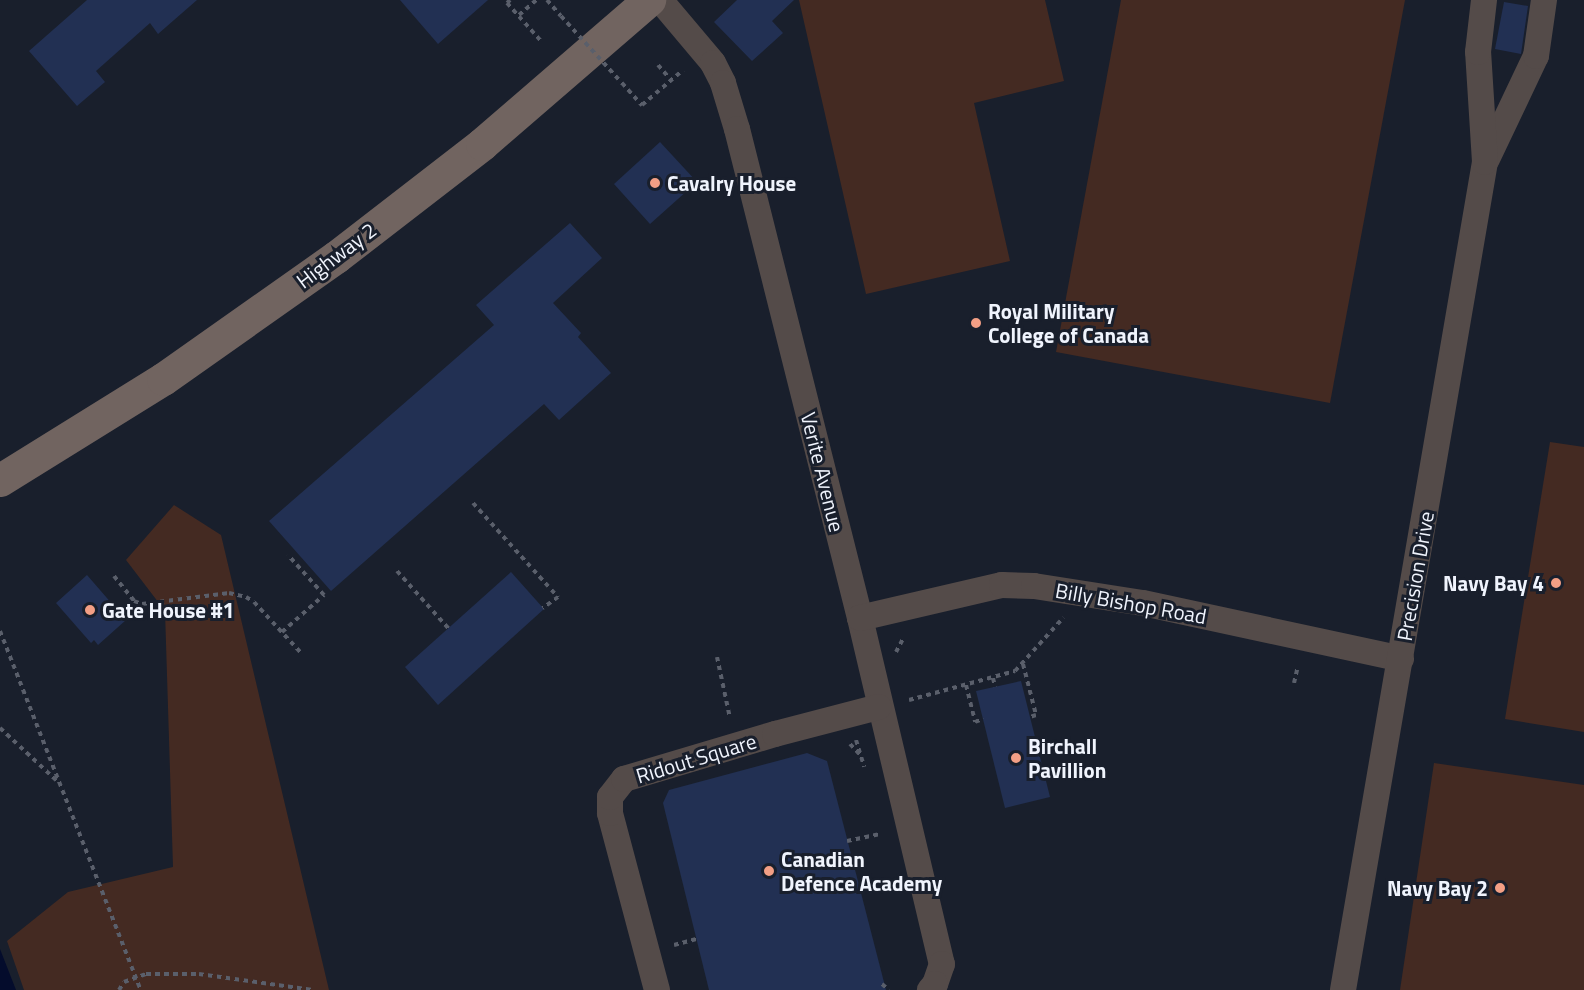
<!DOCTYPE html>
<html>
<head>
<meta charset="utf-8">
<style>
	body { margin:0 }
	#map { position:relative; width:1584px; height:990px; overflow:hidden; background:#191f2c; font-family:"Titillium Web",sans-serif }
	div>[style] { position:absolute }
	.green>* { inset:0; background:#442a22 }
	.water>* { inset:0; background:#040c2c }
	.building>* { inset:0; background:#223053 }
	.path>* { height:4px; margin-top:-2px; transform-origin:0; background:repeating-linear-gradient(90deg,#5a5f6b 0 4.5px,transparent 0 9px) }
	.minor>* { height:26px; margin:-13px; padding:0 13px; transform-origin:13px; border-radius:13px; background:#544b49 }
	.secondary>* { height:33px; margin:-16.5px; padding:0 16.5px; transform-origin:16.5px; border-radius:16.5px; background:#716460 }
	.path-bridge>* { height:4px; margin-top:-2px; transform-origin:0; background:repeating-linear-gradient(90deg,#5a5f6b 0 4.5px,transparent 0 9px) }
	.dots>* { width:16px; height:16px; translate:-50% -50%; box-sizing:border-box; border:3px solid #191f2c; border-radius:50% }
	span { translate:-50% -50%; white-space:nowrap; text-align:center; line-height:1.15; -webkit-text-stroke:6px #191f2c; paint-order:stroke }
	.poi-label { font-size:21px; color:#f0f4fd; font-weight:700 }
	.left { translate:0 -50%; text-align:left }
	.right { translate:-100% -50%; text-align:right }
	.street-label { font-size:21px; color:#f0f4fd }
</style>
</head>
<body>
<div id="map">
	<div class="green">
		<i style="clip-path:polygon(799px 0,1045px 0,1064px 81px,974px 103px,1010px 261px,866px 294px)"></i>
		<i style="clip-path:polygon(1121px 0,1405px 0,1330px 403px,1056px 352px)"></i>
		<i style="clip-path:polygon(1550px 442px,1584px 447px,1584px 732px,1505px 719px)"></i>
		<i style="clip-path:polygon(174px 505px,221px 535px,329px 990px,24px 990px,7px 941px,68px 892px,173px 867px,165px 611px,126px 560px)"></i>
		<i style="clip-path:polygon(1434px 763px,1584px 785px,1584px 990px,1400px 990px)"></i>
	</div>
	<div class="water">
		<i style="clip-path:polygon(0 949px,16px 990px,0 990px)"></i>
	</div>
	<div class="building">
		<i style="clip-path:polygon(87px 0,197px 0,158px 34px,150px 23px,96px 71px,105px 82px,77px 106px,29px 51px)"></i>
		<i style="clip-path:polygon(400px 0,488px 0,438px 44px)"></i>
		<i style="clip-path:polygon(737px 0,794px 0,772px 21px,783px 33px,752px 61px,714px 22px)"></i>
		<i style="clip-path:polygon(1504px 2px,1528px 6px,1521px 54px,1495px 49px)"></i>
		<i style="clip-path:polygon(660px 142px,697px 182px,650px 224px,614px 184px)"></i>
		<i style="clip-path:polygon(570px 223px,602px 258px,553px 303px,581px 333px,578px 337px,611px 373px,559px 420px,544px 404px,331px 591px,269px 521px,494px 325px,476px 305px)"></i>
		<i style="clip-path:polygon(511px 572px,544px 609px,438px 705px,405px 667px)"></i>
		<i style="clip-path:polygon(87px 575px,126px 620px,98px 645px,94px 640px,91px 643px,56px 603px)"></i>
		<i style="clip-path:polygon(1021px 681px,1050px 797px,1005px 808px,976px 691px)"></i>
		<i style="clip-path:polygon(807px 753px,827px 761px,886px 990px,709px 990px,663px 803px,669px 790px)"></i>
	</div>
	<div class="path">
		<i style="left:510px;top:0;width:4px;rotate:135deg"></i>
		<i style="left:507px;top:3px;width:51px;rotate:48.2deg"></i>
		<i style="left:547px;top:0;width:21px;rotate:49deg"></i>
		<i style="left:519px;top:15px;width:23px;rotate:-41deg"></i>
		<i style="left:658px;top:65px;width:20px;rotate:49deg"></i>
		<i style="left:622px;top:83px;width:30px;rotate:48deg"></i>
		<i style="left:642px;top:105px;width:54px;rotate:-40.5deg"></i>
		<i style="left:473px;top:503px;width:127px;rotate:47.9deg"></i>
		<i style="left:558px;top:597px;width:19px;rotate:144deg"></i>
		<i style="left:397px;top:571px;width:78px;rotate:48.1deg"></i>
		<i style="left:114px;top:576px;width:32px;rotate:51deg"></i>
		<i style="left:134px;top:601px;width:9px;rotate:21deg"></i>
		<i style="left:142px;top:604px;width:88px;rotate:-7.2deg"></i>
		<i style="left:229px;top:593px;width:17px;rotate:13deg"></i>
		<i style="left:246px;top:597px;width:9px;rotate:32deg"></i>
		<i style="left:254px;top:602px;width:69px;rotate:47.3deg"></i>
		<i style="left:0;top:631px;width:386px;rotate:68.6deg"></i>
		<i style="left:282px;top:632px;width:56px;rotate:-41.4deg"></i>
		<i style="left:324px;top:595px;width:54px;rotate:-132deg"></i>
		<i style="left:896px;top:652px;width:17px;rotate:-62deg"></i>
		<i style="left:717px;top:657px;width:62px;rotate:78deg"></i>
		<i style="left:1023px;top:664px;width:53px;rotate:75.7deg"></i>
		<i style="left:1036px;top:715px;width:6px;rotate:162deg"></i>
		<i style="left:993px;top:678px;width:9px;rotate:77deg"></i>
		<i style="left:1294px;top:683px;width:17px;rotate:-77deg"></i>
		<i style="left:966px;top:685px;width:38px;rotate:76deg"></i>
		<i style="left:975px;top:722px;width:9px;rotate:-21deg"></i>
		<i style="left:909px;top:700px;width:110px;rotate:-15.3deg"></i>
		<i style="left:1015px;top:671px;width:72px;rotate:-47.8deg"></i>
		<i style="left:0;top:728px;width:78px;rotate:42.9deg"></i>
		<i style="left:856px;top:740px;width:28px;rotate:73deg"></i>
		<i style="left:850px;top:744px;width:16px;rotate:47deg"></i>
		<i style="left:847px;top:841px;width:35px;rotate:-12deg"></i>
		<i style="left:674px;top:945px;width:24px;rotate:-15deg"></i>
		<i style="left:882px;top:984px;width:9px;rotate:41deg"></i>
		<i style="left:119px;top:990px;width:9px;rotate:-58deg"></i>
		<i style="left:124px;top:982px;width:23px;rotate:-20deg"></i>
		<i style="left:146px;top:974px;width:53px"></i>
		<i style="left:199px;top:974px;width:115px;rotate:8deg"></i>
	</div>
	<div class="minor">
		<i style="left:660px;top:0;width:82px;rotate:49.9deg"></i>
		<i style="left:713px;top:63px;width:22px;rotate:63deg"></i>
		<i style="left:723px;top:83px;width:48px;rotate:73.1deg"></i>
		<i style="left:737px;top:129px;width:504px;rotate:75.88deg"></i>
		<i style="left:860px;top:618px;width:356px;rotate:76.7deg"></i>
		<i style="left:942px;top:964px;width:21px;rotate:109deg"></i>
		<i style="left:935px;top:984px;width:8px;rotate:130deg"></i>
		<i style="left:1487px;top:159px;width:114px;rotate:-64.6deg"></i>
		<i style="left:1536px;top:56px;width:57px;rotate:-81.9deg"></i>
		<i style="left:860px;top:618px;width:146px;rotate:-13.1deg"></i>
		<i style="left:1002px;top:585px;width:32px;rotate:2deg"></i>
		<i style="left:1034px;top:586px;width:110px;rotate:8.9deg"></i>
		<i style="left:1143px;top:603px;width:264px;rotate:12.2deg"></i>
		<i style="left:657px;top:990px;width:183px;rotate:-104.9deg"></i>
		<i style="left:610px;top:813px;width:16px;rotate:-90deg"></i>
		<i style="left:610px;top:797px;width:23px;rotate:-52deg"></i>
		<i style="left:624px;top:779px;width:158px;rotate:-16.6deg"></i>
		<i style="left:775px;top:734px;width:107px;rotate:-14.6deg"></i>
		<i style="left:1343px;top:990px;width:840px;rotate:-80.27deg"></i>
		<i style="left:1485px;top:162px;width:110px;rotate:-93.6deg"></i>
		<i style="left:1478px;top:52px;width:52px;rotate:-83.4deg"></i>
	</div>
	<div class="secondary">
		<i style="left:0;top:480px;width:192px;rotate:-31.8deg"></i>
		<i style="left:163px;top:379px;width:212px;rotate:-35.2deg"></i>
		<i style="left:336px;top:257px;width:185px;rotate:-37.7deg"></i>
		<i style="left:482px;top:144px;width:221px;rotate:-40.8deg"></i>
	</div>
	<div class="path-bridge">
		<i style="left:561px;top:16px;width:91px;rotate:47.7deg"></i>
	</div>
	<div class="dots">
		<i style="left:655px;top:183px;background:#f39f85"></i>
		<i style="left:976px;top:323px;background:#f39f85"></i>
		<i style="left:1556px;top:583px;background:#f39f85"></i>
		<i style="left:90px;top:610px;background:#f39f85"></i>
		<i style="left:1016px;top:758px;background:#f39f85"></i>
		<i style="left:769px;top:871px;background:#f39f85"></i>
		<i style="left:1500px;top:888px;background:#f39f85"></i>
	</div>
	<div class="poi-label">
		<span class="left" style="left:667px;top:183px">Cavalry House</span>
		<span class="left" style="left:988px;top:323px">Royal Military<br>College of Canada</span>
		<span class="right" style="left:1544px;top:583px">Navy Bay 4</span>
		<span class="left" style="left:102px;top:610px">Gate House #1</span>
		<span class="left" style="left:1028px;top:758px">Birchall<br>Pavillion</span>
		<span class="left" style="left:781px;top:871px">Canadian<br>Defence Academy</span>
		<span class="right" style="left:1488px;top:888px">Navy Bay 2</span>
	</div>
	<div class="street-label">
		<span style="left:336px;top:255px;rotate:-37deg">Highway 2</span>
		<span style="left:823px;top:472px;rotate:76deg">Verite Avenue</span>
		<span style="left:1415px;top:576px;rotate:-80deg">Precision Drive</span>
		<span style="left:1131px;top:603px;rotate:10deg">Billy Bishop Road</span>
		<span style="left:696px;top:758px;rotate:-17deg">Ridout Square</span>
	</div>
</div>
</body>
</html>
